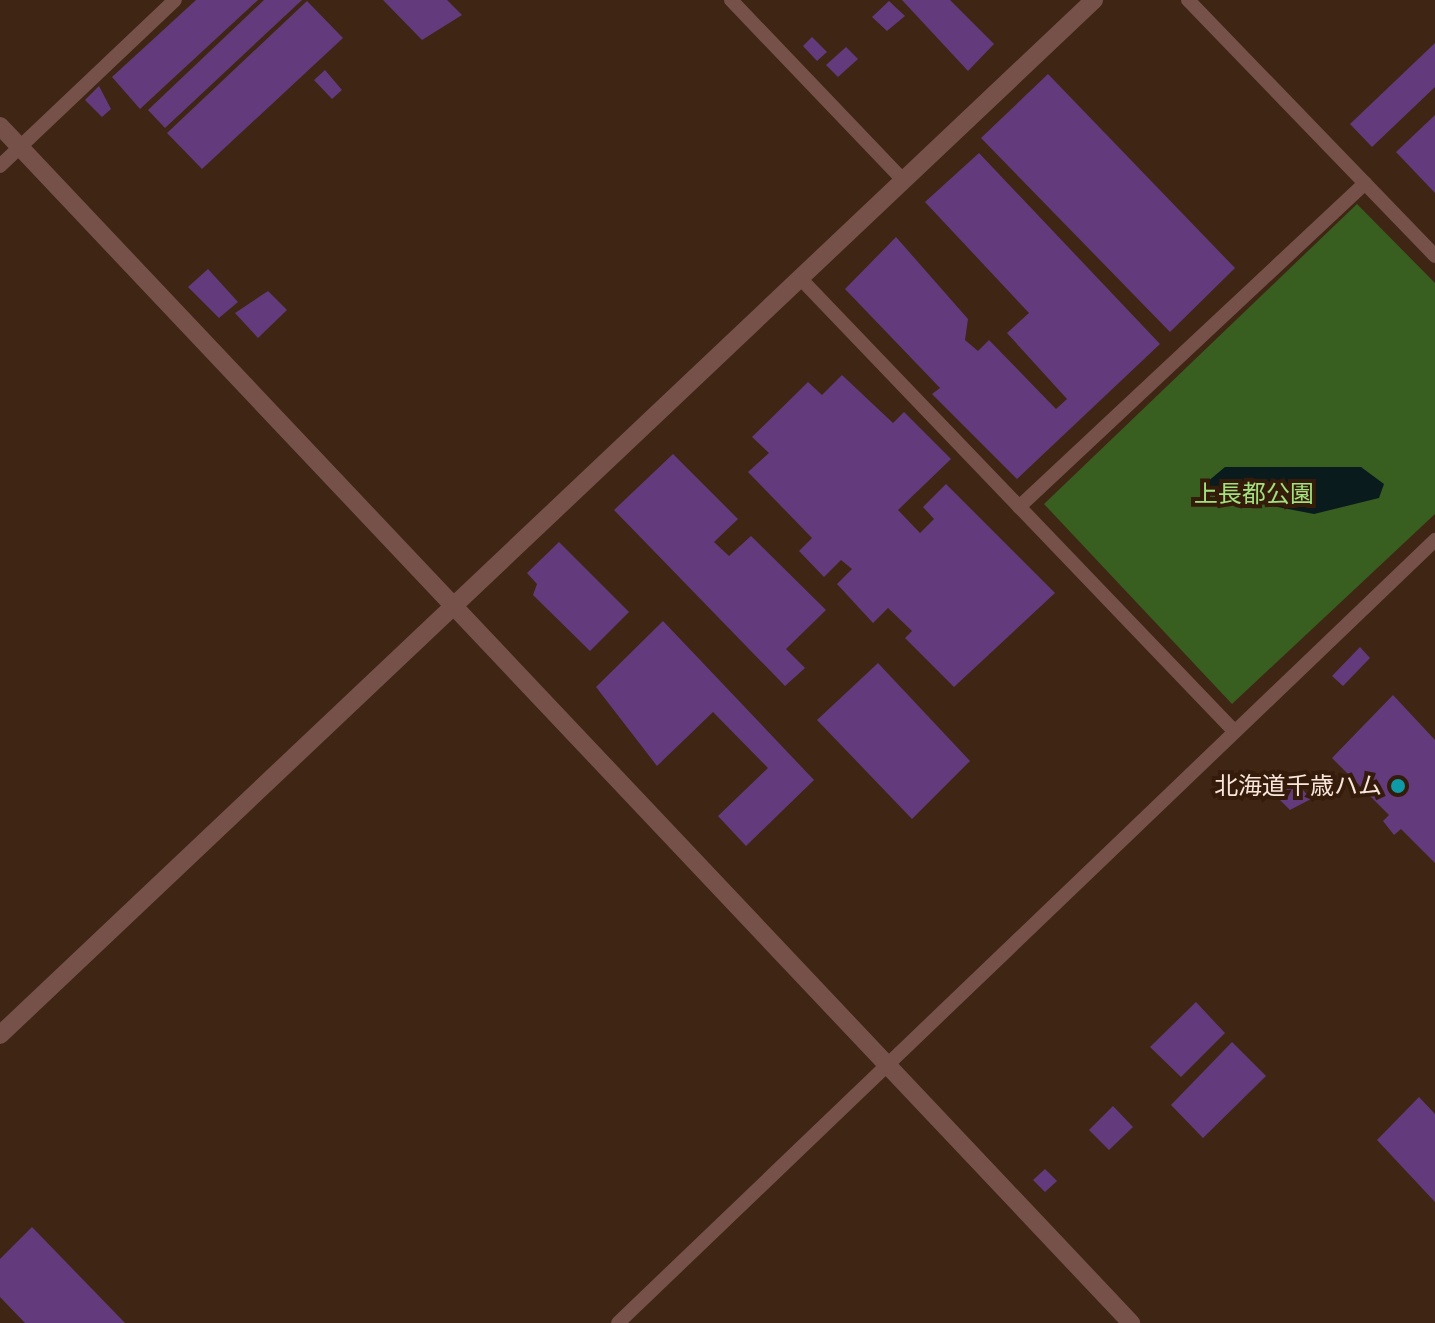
<!DOCTYPE html>
<html>
<head>
<meta charset="utf-8">
<style>
	body { margin:0 }
	#map { position:relative; width:1435px; height:1323px; overflow:hidden; background:#3e2514; font-family:"IBM Plex Sans","Noto Sans JP",sans-serif }
	div>[style] { position:absolute }
	.green>* { inset:0; background:#385e20 }
	.water>* { inset:0; background:#0a1b1d }
	.building>* { inset:0; background:#633a7c }
	.minor>* { height:14px; margin:-7px; padding:0 7px; transform-origin:7px; border-radius:7px; background:#76514a }
	.tertiary>* { height:18px; margin:-9px; padding:0 9px; transform-origin:9px; border-radius:9px; background:#76514a }
	.dots>* { width:22px; height:22px; translate:-50% -50%; box-sizing:border-box; border:4px solid #341b0a; border-radius:50% }
	span { translate:-50% -50%; white-space:nowrap; text-align:center; line-height:1.15; -webkit-text-stroke:8px #341b0a; paint-order:stroke }
	.park-label { font-size:24px; color:#a1e17e }
	.poi-label { font-size:24px; color:#f8e6dc }
	.right { translate:-100% -50%; text-align:right }
</style>
</head>
<body>
<div id="map">
	<div class="green">
		<i style="clip-path:polygon(1357px 204px,1435px 283px,1435px 514px,1232px 704px,1044px 504px)"></i>
	</div>
	<div class="water">
		<i style="clip-path:polygon(1225px 467px,1361px 467px,1384px 484px,1379px 498px,1314px 514px,1216px 495px,1206px 483px)"></i>
	</div>
	<div class="building">
		<i style="clip-path:polygon(196px 0,258px 0,140px 109px,112px 77px)"></i>
		<i style="clip-path:polygon(264px 0,302px 0,165px 128px,148px 110px)"></i>
		<i style="clip-path:polygon(383px 0,447px 0,462px 15px,422px 40px)"></i>
		<i style="clip-path:polygon(902px 0,950px 0,994px 44px,968px 71px)"></i>
		<i style="clip-path:polygon(307px 1px,343px 38px,202px 169px,167px 133px)"></i>
		<i style="clip-path:polygon(889px 1px,905px 16px,887px 31px,872px 17px)"></i>
		<i style="clip-path:polygon(812px 37px,827px 52px,817px 61px,803px 46px)"></i>
		<i style="clip-path:polygon(1435px 43px,1435px 87px,1372px 147px,1350px 124px)"></i>
		<i style="clip-path:polygon(846px 47px,858px 59px,838px 77px,826px 65px)"></i>
		<i style="clip-path:polygon(325px 70px,342px 90px,332px 99px,314px 80px)"></i>
		<i style="clip-path:polygon(1048px 74px,1235px 268px,1170px 332px,981px 138px)"></i>
		<i style="clip-path:polygon(99px 86px,111px 109px,102px 117px,85px 100px)"></i>
		<i style="clip-path:polygon(1435px 115px,1435px 193px,1396px 152px)"></i>
		<i style="clip-path:polygon(979px 153px,1160px 344px,1017px 479px,932px 394px,940px 388px,845px 289px,896px 237px,968px 319px,965px 340px,978px 351px,989px 340px,1056px 409px,1067px 399px,1007px 333px,1029px 313px,925px 202px)"></i>
		<i style="clip-path:polygon(208px 269px,238px 302px,219px 318px,188px 287px)"></i>
		<i style="clip-path:polygon(268px 291px,287px 310px,258px 338px,235px 313px)"></i>
		<i style="clip-path:polygon(842px 375px,893px 423px,904px 412px,951px 459px,898px 510px,920px 533px,934px 519px,923px 507px,946px 484px,1055px 593px,954px 687px,905px 638px,912px 631px,888px 608px,873px 623px,837px 584px,852px 569px,841px 560px,824px 577px,799px 551px,812px 538px,748px 472px,769px 453px,752px 437px,808px 382px,822px 395px)"></i>
		<i style="clip-path:polygon(673px 454px,738px 519px,714px 542px,729px 556px,751px 536px,826px 610px,786px 649px,805px 668px,785px 686px,614px 510px)"></i>
		<i style="clip-path:polygon(559px 542px,629px 612px,590px 651px,533px 595px,537px 584px,527px 573px)"></i>
		<i style="clip-path:polygon(663px 621px,814px 780px,746px 846px,718px 816px,768px 768px,713px 712px,657px 766px,596px 687px)"></i>
		<i style="clip-path:polygon(1360px 647px,1370px 658px,1343px 686px,1332px 676px)"></i>
		<i style="clip-path:polygon(878px 663px,970px 761px,912px 819px,817px 720px)"></i>
		<i style="clip-path:polygon(1393px 695px,1435px 740px,1435px 863px,1401px 829px,1394px 835px,1383px 821px,1389px 815px,1332px 758px)"></i>
		<i style="clip-path:polygon(1295px 781px,1311px 799px,1290px 810px,1277px 797px)"></i>
		<i style="clip-path:polygon(1196px 1002px,1225px 1033px,1181px 1077px,1150px 1047px)"></i>
		<i style="clip-path:polygon(1232px 1042px,1266px 1076px,1203px 1138px,1171px 1105px)"></i>
		<i style="clip-path:polygon(1419px 1097px,1435px 1114px,1435px 1202px,1377px 1140px)"></i>
		<i style="clip-path:polygon(1113px 1106px,1133px 1127px,1109px 1150px,1089px 1130px)"></i>
		<i style="clip-path:polygon(1045px 1169px,1057px 1181px,1045px 1192px,1033px 1180px)"></i>
		<i style="clip-path:polygon(32px 1227px,125px 1323px,25px 1323px,0 1297px,0 1259px)"></i>
	</div>
	<div class="minor">
		<i style="left:731px;top:0;width:249px;rotate:46.3deg"></i>
		<i style="left:1188px;top:0;width:356px;rotate:46deg"></i>
		<i style="left:0;top:166px;width:241px;rotate:-43.5deg"></i>
		<i style="left:799px;top:277px;width:629px;rotate:46.22deg"></i>
		<i style="left:1019px;top:507px;width:474px;rotate:-43.1deg"></i>
		<i style="left:618px;top:1323px;width:1132px;rotate:-43.78deg"></i>
	</div>
	<div class="tertiary">
		<i style="left:0;top:126px;width:1647px;rotate:46.62deg"></i>
		<i style="left:0;top:1035px;width:1506px;rotate:-43.41deg"></i>
	</div>
	<div class="dots">
		<i style="left:1398px;top:786px;background:#0f9aa8"></i>
	</div>
	<div class="park-label">
		<span style="left:1254px;top:494px">上長都公園</span>
	</div>
	<div class="poi-label">
		<span class="right" style="left:1382px;top:786px">北海道千歳ハム</span>
	</div>
</div>
</body>
</html>
